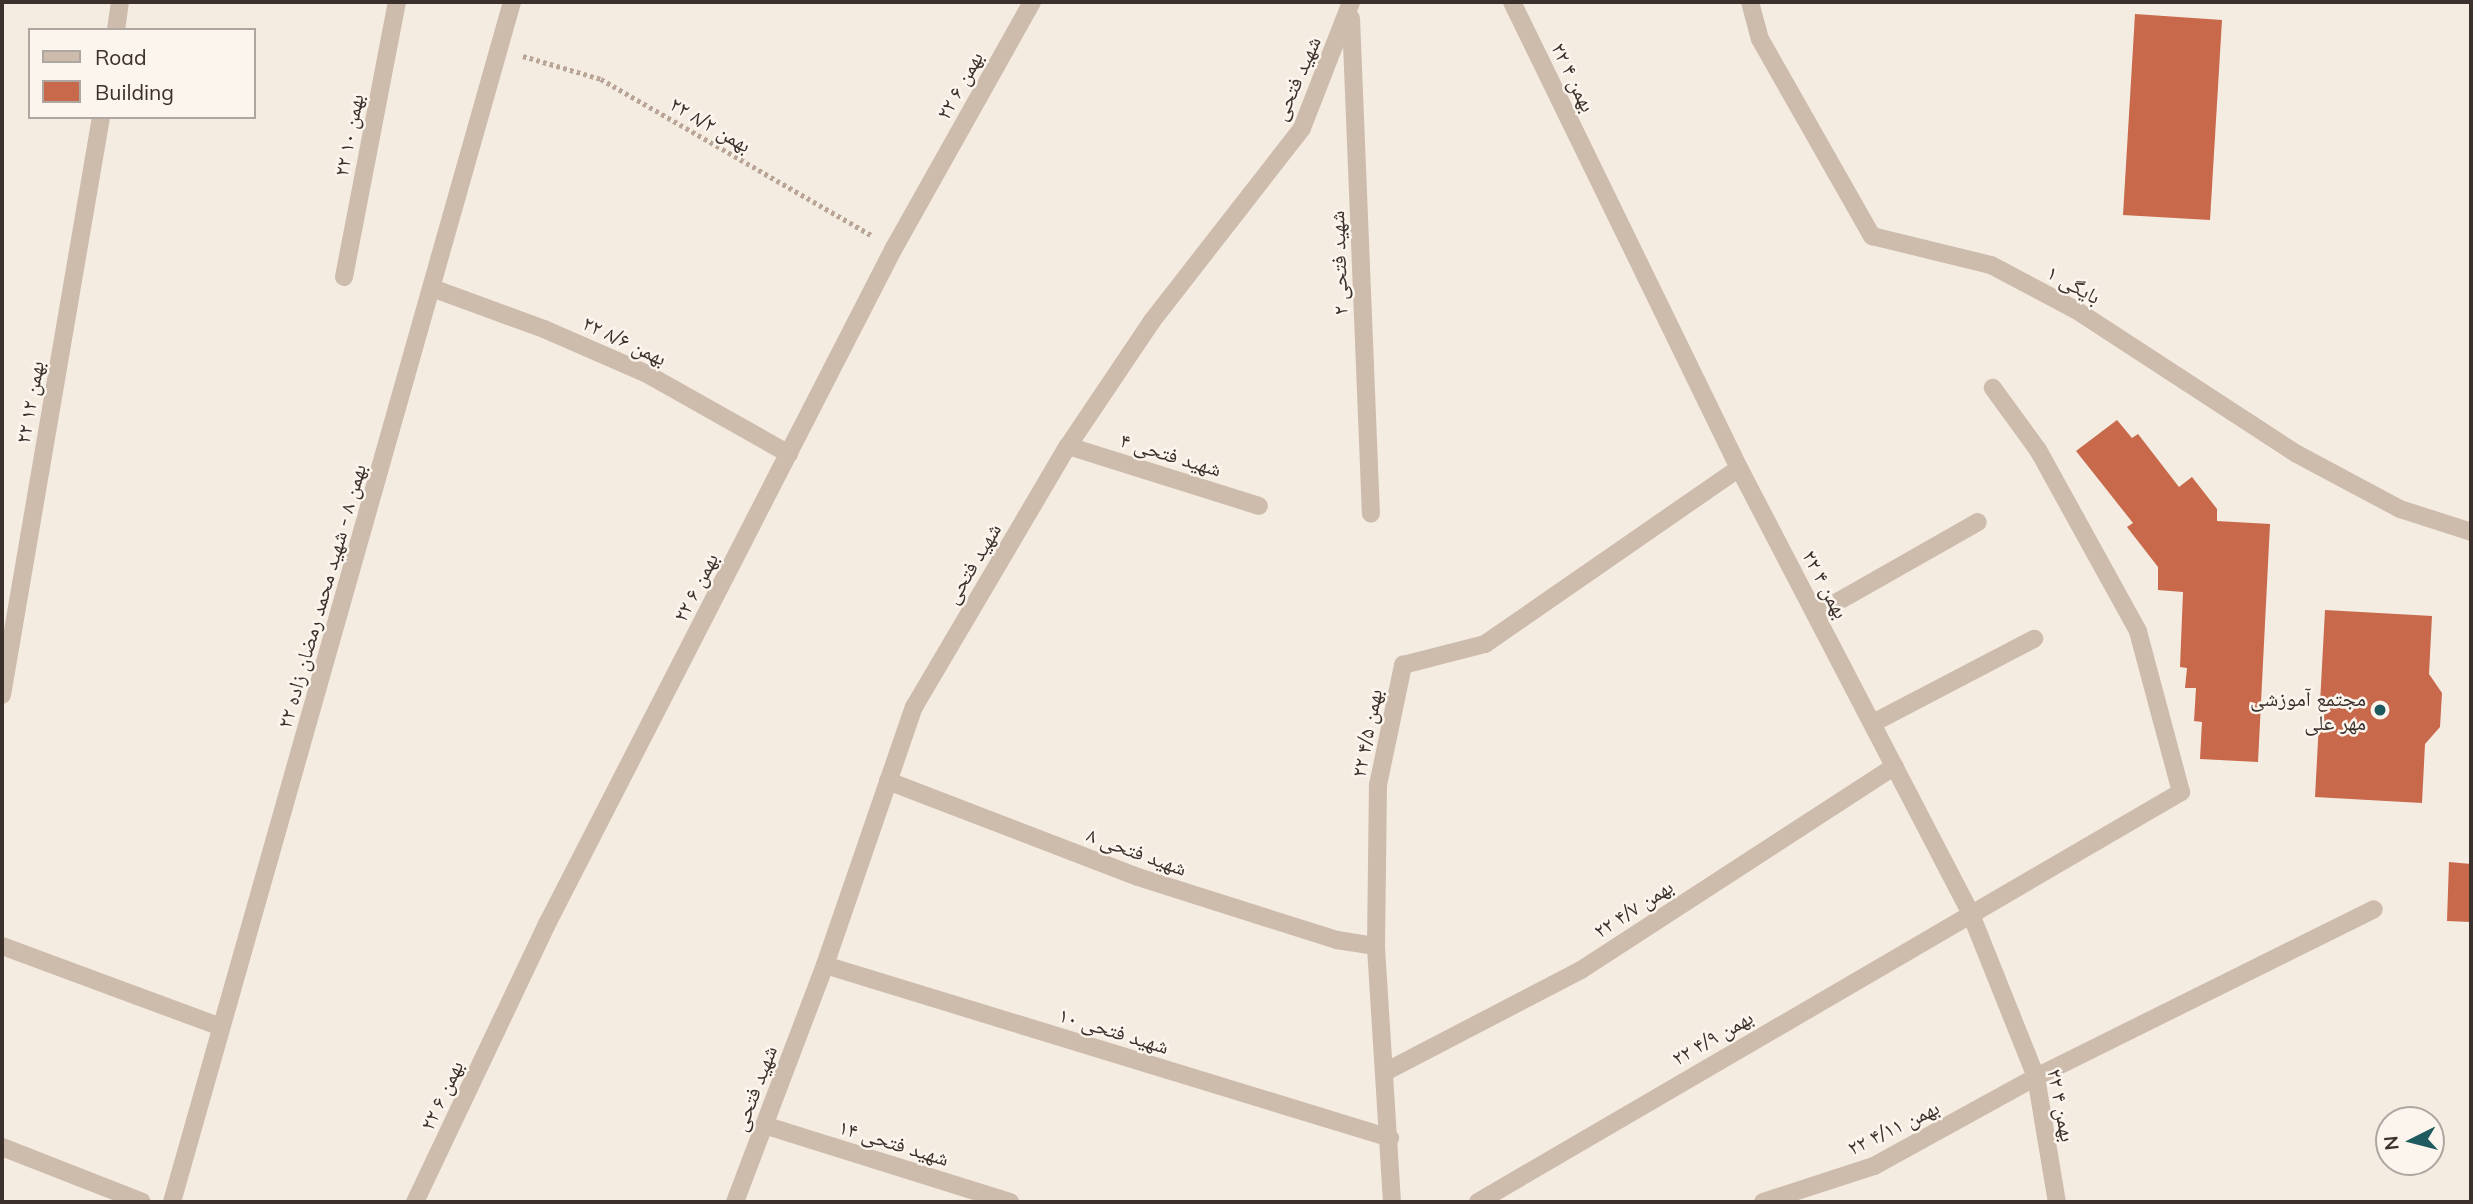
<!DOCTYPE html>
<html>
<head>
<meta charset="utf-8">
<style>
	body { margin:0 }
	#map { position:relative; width:2473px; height:1204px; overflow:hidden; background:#f4ebe1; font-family:Mulish,"Noto Naskh Arabic",sans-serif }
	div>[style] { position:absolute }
	.building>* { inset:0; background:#c8694b }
	.path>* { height:4.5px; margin-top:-2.25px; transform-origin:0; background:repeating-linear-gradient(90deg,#b9a596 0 3.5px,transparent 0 7px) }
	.minor>* { height:18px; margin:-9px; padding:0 9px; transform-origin:9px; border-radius:9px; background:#cdbbac }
	.dots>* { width:19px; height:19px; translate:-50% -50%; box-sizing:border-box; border:4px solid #fbf5ee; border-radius:50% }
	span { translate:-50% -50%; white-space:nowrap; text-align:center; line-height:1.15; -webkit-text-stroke:5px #fbf5ee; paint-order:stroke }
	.street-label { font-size:21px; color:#3b302b }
	.poi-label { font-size:21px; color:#3b302b }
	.right { translate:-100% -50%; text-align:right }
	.frame { position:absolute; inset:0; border:4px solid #3b302b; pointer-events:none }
	.legend { position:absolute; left:28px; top:28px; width:228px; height:91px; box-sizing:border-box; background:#fbf5ee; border:2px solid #aea6a0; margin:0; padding:9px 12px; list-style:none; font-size:21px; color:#3b302b }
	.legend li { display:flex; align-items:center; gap:14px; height:35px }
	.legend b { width:35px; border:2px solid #aea6a0 }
	.north { position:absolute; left:2375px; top:1106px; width:70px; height:70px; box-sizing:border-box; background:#fbf5ee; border:2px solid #aea6a0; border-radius:50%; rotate:264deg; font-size:19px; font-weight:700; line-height:28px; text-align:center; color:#3b302b }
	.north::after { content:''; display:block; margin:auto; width:24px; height:32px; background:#1f5a5e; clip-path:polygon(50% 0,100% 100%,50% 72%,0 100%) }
</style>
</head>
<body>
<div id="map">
	<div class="building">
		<i style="clip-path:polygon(2135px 14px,2222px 20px,2210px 220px,2123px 215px)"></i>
		<i style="clip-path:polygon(2117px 420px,2132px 438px,2138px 434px,2179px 487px,2192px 477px,2217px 509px,2217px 521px,2270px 524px,2258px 762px,2200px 759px,2202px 722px,2194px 721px,2196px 688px,2185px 688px,2187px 668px,2180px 667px,2183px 592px,2158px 590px,2158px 567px,2127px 527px,2133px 523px,2076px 451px)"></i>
		<i style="clip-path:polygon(2325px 610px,2432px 616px,2429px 674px,2442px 693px,2440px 727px,2425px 744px,2422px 803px,2315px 797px)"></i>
		<i style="clip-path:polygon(2449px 862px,2471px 864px,2471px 922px,2447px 921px)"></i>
	</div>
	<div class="path">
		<i style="left:523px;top:56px;width:81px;rotate:16.4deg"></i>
		<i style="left:601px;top:79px;width:312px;rotate:30deg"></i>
	</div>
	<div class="minor">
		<i style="left:1512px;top:2px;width:518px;rotate:64.03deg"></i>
		<i style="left:1739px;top:468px;width:500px;rotate:62.51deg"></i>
		<i style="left:1970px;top:912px;width:178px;rotate:68.2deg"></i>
		<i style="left:2036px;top:1077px;width:127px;rotate:80.5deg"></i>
		<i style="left:1750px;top:2px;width:38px;rotate:75deg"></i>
		<i style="left:1760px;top:39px;width:227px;rotate:60.4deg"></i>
		<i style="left:1872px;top:236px;width:122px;rotate:13.7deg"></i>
		<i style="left:1991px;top:265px;width:96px;rotate:27.9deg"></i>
		<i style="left:2076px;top:310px;width:264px;rotate:33.1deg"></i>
		<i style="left:2297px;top:454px;width:117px;rotate:28.1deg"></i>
		<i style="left:2400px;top:509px;width:75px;rotate:17.9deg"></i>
		<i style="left:1351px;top:18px;width:496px;rotate:87.7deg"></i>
		<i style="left:116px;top:30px;width:28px;rotate:-82deg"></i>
		<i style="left:344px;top:277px;width:280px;rotate:-79.1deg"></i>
		<i style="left:432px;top:288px;width:119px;rotate:20.1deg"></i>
		<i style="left:544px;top:329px;width:112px;rotate:23.6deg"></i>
		<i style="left:647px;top:374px;width:163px;rotate:29.4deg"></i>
		<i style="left:1068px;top:446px;width:200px;rotate:17.4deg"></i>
		<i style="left:1816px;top:614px;width:186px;rotate:-29.6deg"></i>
		<i style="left:2px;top:695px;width:586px;rotate:-80.28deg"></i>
		<i style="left:1873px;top:723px;width:182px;rotate:-27.6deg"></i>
		<i style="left:888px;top:781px;width:268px;rotate:21deg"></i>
		<i style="left:1138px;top:877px;width:209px;rotate:17.6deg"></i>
		<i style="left:1337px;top:940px;width:39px;rotate:9deg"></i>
		<i style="left:2px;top:946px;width:233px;rotate:20.3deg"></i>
		<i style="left:825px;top:965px;width:591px;rotate:17.02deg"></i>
		<i style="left:1385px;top:1072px;width:221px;rotate:-27.5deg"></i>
		<i style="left:1581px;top:970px;width:374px;rotate:-33deg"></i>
		<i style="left:764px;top:1125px;width:258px;rotate:17.4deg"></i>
		<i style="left:2px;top:1147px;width:150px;rotate:21.4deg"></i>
		<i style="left:172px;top:1202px;width:1247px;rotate:-74.18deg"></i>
		<i style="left:415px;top:1202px;width:310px;rotate:-64.6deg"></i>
		<i style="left:548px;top:922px;width:758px;rotate:-62.83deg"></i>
		<i style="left:894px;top:248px;width:282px;rotate:-60.7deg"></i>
		<i style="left:735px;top:1202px;width:254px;rotate:-69.2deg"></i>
		<i style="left:825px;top:965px;width:273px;rotate:-71deg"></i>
		<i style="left:914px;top:707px;width:303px;rotate:-59.5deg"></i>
		<i style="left:1068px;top:446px;width:151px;rotate:-56.1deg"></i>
		<i style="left:1152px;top:321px;width:244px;rotate:-52.1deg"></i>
		<i style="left:1302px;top:128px;width:135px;rotate:-68.7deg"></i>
		<i style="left:1392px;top:1202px;width:256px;rotate:-93.6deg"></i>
		<i style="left:1376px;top:946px;width:161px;rotate:-89.3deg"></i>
		<i style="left:1378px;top:785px;width:123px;rotate:-78.2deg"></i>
		<i style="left:1403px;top:665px;width:85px;rotate:-14.4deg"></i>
		<i style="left:1485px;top:644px;width:309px;rotate:-34.7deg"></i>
		<i style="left:1478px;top:1202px;width:814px;rotate:-30.25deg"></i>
		<i style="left:2181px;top:792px;width:167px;rotate:-105deg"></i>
		<i style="left:2138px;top:631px;width:207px;rotate:-118.9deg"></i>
		<i style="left:2038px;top:450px;width:77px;rotate:-126deg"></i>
		<i style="left:1763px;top:1202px;width:117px;rotate:-18deg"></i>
		<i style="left:1874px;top:1166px;width:185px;rotate:-28.8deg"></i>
		<i style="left:2036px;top:1077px;width:377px;rotate:-26.4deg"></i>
	</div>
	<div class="dots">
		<i style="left:2380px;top:710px;background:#1f5a5e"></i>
	</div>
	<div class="street-label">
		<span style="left:1574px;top:77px;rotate:64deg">۲۲ بهمن ۴</span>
		<span style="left:1296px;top:78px;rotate:-66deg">شهید فتحی</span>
		<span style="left:959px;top:85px;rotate:-61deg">۲۲ بهمن ۶</span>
		<span style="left:711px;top:124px;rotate:30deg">۲۲ بهمن ۸/۲</span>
		<span style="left:348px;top:135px;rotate:-79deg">۲۲ بهمن ۱۰</span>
		<span style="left:1338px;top:263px;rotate:-92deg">شهید فتحی ۲</span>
		<span style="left:2074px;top:284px;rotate:29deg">بایگی ۱</span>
		<span style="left:625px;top:340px;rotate:25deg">۲۲ بهمن ۸/۶</span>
		<span style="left:29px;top:402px;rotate:-80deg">۲۲ بهمن ۱۲</span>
		<span style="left:1171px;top:454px;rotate:17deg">شهید فتحی ۴</span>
		<span style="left:972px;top:563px;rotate:-59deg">شهید فتحی</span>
		<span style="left:1826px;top:584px;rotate:62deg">۲۲ بهمن ۴</span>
		<span style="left:695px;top:587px;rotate:-63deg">۲۲ بهمن ۶</span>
		<span style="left:321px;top:596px;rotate:-74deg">۲۲ بهمن ۸ - شهید محمد رمضان زاده</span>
		<span style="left:1366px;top:733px;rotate:-79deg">۲۲ بهمن ۴/۵</span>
		<span style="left:1137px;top:851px;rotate:20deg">شهید فتحی ۸</span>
		<span style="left:1633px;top:908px;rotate:-33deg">۲۲ بهمن ۴/۷</span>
		<span style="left:1114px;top:1030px;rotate:17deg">شهید فتحی ۱۰</span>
		<span style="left:1712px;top:1037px;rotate:-30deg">۲۲ بهمن ۴/۹</span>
		<span style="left:754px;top:1088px;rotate:-69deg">شهید فتحی</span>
		<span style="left:441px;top:1095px;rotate:-65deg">۲۲ بهمن ۶</span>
		<span style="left:2062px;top:1105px;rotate:79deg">۲۲ بهمن ۴</span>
		<span style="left:1893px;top:1127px;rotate:-26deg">۲۲ بهمن ۴/۱۱</span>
		<span style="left:894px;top:1142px;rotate:17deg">شهید فتحی ۱۴</span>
	</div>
	<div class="poi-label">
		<span class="right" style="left:2366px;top:710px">مجتمع آموزشی<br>مهر علی</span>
	</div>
	<div class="frame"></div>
	<ul class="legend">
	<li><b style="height:9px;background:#cdbbac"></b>Road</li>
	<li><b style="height:19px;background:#c8694b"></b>Building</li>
	</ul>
	<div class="north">N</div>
</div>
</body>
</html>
